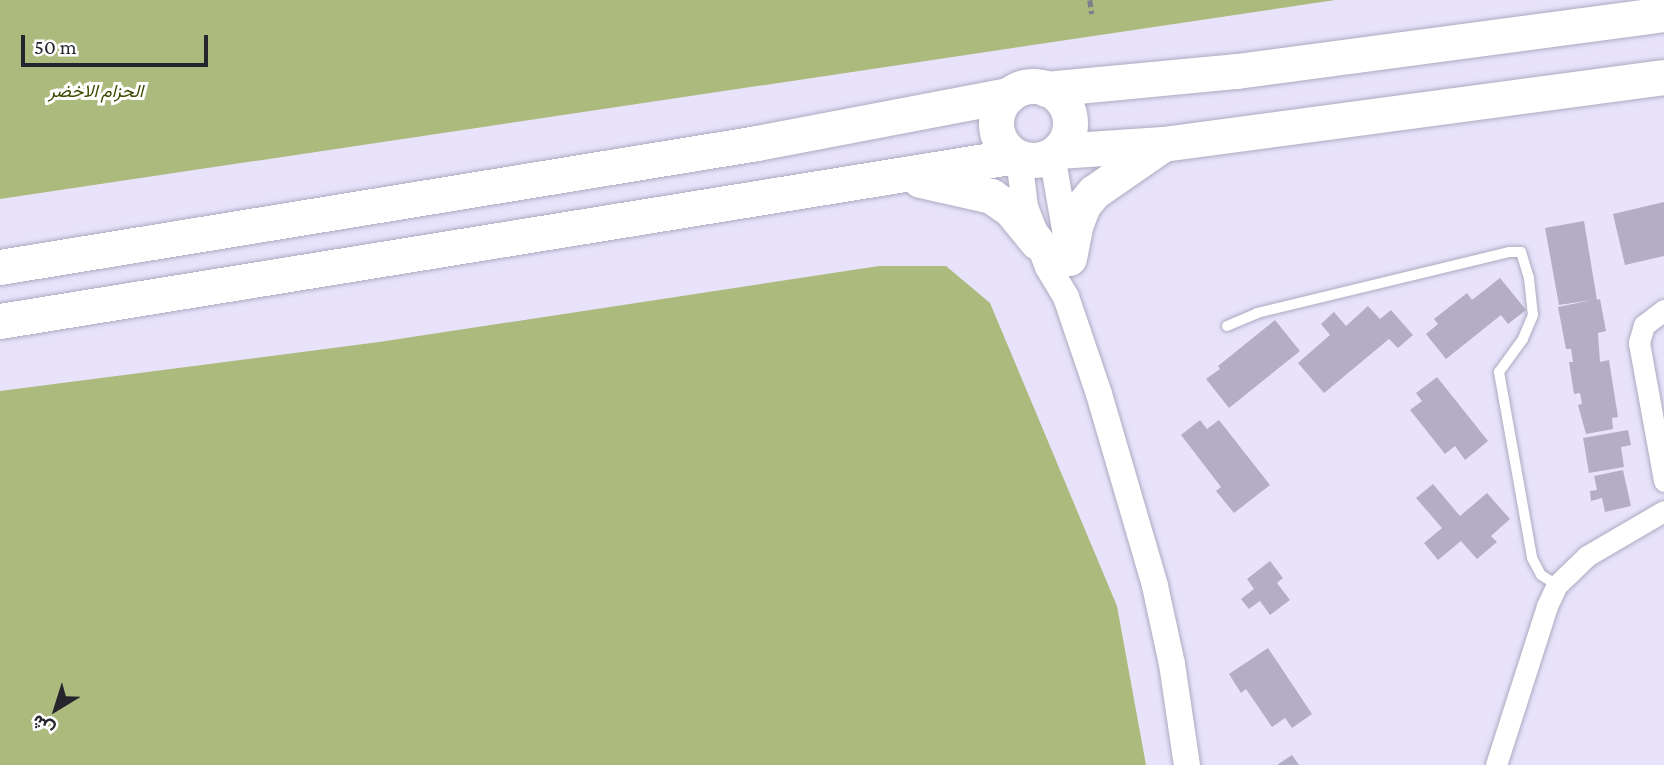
<!DOCTYPE html>
<html>
<head>
<meta charset="utf-8">
<style>
	body { margin:0 }
	#map { position:relative; width:1664px; height:765px; overflow:hidden; background:#e8e3fb; font-family:"Crimson Pro",Vazirmatn,serif }
	div>[style] { position:absolute }
	.forest>* { inset:0; background:#adba7e }
	.building>* { inset:0; background:#b3aec5 }
	.path>* { height:4.5px; margin-top:-2.25px; transform-origin:0; background:repeating-linear-gradient(90deg,#807d8d 0 7px,transparent 0 10.5px) }
	.roads { filter:drop-shadow(0 0 2px #aea9c0) drop-shadow(0 0 2px #aea9c0) }
	.service>* { height:10px; margin:-5px; padding:0 5px; transform-origin:5px; border-radius:5px; background:#fff }
	.minor>* { height:21px; margin:-10.5px; padding:0 10.5px; transform-origin:10.5px; border-radius:10.5px; background:#fff }
	.tertiary>* { height:26px; margin:-13px; padding:0 13px; transform-origin:13px; border-radius:13px; background:#fff }
	.primary>* { height:35px; margin:-17.5px; padding:0 17.5px; transform-origin:17.5px; border-radius:17.5px; background:#fff }
	.primary>.ring { margin:-17.5px; padding:0; box-sizing:content-box; background:none; border:35px solid #fff; border-radius:50% }
	span { translate:-50% -50%; white-space:nowrap; text-align:center; line-height:1.15; -webkit-text-stroke:6px #fff; paint-order:stroke }
	.park-label { font-size:18px; color:#3f4800; font-style:italic }
	.north { position:absolute; left:21px; top:674px; width:70px; height:70px; -webkit-text-stroke:5px #fff; paint-order:stroke; rotate:218deg; font-size:19px; font-weight:700; line-height:28px; text-align:center; color:#26242d }
	.north::after { content:''; display:block; margin:auto; width:24px; height:32px; background:#26242d; clip-path:polygon(50% 0,100% 100%,50% 72%,0 100%) }
	.scale { position:absolute; left:21px; top:35px; width:187px; height:32px; box-sizing:border-box; border:4px solid #26242d; border-top:0; padding-left:9px; font-size:21px; line-height:24px; white-space:nowrap; color:#26242d; -webkit-text-stroke:5px #fff; paint-order:stroke }
</style>
</head>
<body>
<div id="map">
	<div class="forest">
		<i style="clip-path:polygon(0 0,1335px 0,0 199px)"></i>
		<i style="clip-path:polygon(879px 266px,946px 266px,990px 303px,1117px 606px,1146px 765px,0 765px,0 391px,379px 342px)"></i>
	</div>
	<div class="building">
		<i style="clip-path:polygon(1664px 202px,1664px 256px,1625px 265px,1613px 214px)"></i>
		<i style="clip-path:polygon(1584px 221px,1597px 300px,1600px 299px,1606px 331px,1598px 333px,1600px 362px,1609px 360px,1618px 417px,1612px 418px,1613px 429px,1586px 434px,1578px 405px,1582px 404px,1580px 393px,1574px 394px,1569px 362px,1573px 362px,1571px 349px,1566px 349px,1558px 307px,1592px 300px,1559px 305px,1545px 228px)"></i>
		<i style="clip-path:polygon(1500px 278px,1526px 310px,1508px 324px,1501px 315px,1446px 359px,1426px 334px,1438px 324px,1434px 319px,1467px 293px,1472px 300px)"></i>
		<i style="clip-path:polygon(1368px 306px,1380px 319px,1391px 310px,1413px 335px,1398px 348px,1389px 339px,1324px 393px,1298px 363px,1330px 335px,1321px 324px,1334px 312px,1346px 326px)"></i>
		<i style="clip-path:polygon(1275px 320px,1300px 351px,1229px 408px,1206px 379px,1220px 369px,1218px 366px)"></i>
		<i style="clip-path:polygon(1437px 377px,1488px 441px,1465px 460px,1455px 446px,1445px 454px,1410px 410px,1422px 401px,1416px 393px)"></i>
		<i style="clip-path:polygon(1200px 420px,1207px 429px,1219px 420px,1270px 485px,1234px 513px,1216px 491px,1221px 487px,1181px 435px)"></i>
		<i style="clip-path:polygon(1628px 430px,1631px 445px,1621px 447px,1624px 467px,1589px 473px,1583px 438px)"></i>
		<i style="clip-path:polygon(1623px 470px,1631px 506px,1605px 512px,1602px 498px,1591px 501px,1590px 491px,1597px 490px,1594px 476px)"></i>
		<i style="clip-path:polygon(1433px 484px,1460px 516px,1487px 493px,1510px 519px,1491px 536px,1497px 542px,1477px 559px,1461px 541px,1438px 560px,1424px 543px,1442px 528px,1416px 498px)"></i>
		<i style="clip-path:polygon(1270px 561px,1283px 578px,1277px 583px,1290px 600px,1270px 615px,1260px 601px,1249px 609px,1241px 599px,1254px 589px,1247px 579px)"></i>
		<i style="clip-path:polygon(1268px 648px,1312px 714px,1292px 728px,1285px 718px,1272px 727px,1246px 689px,1241px 693px,1229px 674px)"></i>
		<i style="clip-path:polygon(1292px 755px,1299px 765px,1277px 765px)"></i>
	</div>
	<div class="path">
		<i style="left:1090px;top:0;width:14px;rotate:82deg"></i>
	</div>
	<div class="roads">
		<div class="service">
			<i style="left:1227px;top:326px;width:33px;rotate:-23deg"></i>
			<i style="left:1257px;top:313px;width:259px;rotate:-13.6deg"></i>
			<i style="left:1509px;top:252px;width:12px"></i>
			<i style="left:1521px;top:252px;width:27px;rotate:73deg"></i>
			<i style="left:1529px;top:278px;width:37px;rotate:84deg"></i>
			<i style="left:1533px;top:315px;width:26px;rotate:113deg"></i>
			<i style="left:1523px;top:339px;width:41px;rotate:126deg"></i>
			<i style="left:1499px;top:372px;width:189px;rotate:79.9deg"></i>
			<i style="left:1532px;top:558px;width:19px;rotate:62deg"></i>
			<i style="left:1541px;top:575px;width:19px;rotate:32deg"></i>
		</div>
		<div class="minor">
			<i style="left:1664px;top:310px;width:25px;rotate:143deg"></i>
			<i style="left:1644px;top:325px;width:19px;rotate:106deg"></i>
			<i style="left:1639px;top:343px;width:140px;rotate:79.7deg"></i>
			<i style="left:1496px;top:765px;width:167px;rotate:-72.2deg"></i>
			<i style="left:1547px;top:606px;width:23px;rotate:-65deg"></i>
			<i style="left:1557px;top:585px;width:42px;rotate:-44deg"></i>
			<i style="left:1587px;top:556px;width:89px;rotate:-30.3deg"></i>
		</div>
		<div class="tertiary">
			<i style="left:1052px;top:155px;width:93px;rotate:80.1deg"></i>
			<i style="left:1019px;top:158px;width:49px;rotate:83deg"></i>
			<i style="left:1025px;top:207px;width:64px;rotate:69deg"></i>
			<i style="left:1048px;top:267px;width:35px;rotate:59deg"></i>
			<i style="left:1066px;top:297px;width:102px;rotate:71.2deg"></i>
			<i style="left:1099px;top:394px;width:200px;rotate:73.7deg"></i>
			<i style="left:1155px;top:586px;width:80px;rotate:77.7deg"></i>
			<i style="left:1172px;top:664px;width:102px;rotate:81.6deg"></i>
		</div>
		<div class="primary">
			<i class="ring" style="left:996px;top:86px;width:39px;height:39px"></i>
			<i style="left:1046px;top:89px;width:192px;rotate:-5.4deg"></i>
			<i style="left:1237px;top:71px;width:431px;rotate:-7.6deg"></i>
			<i style="left:1058px;top:151px;width:105px;rotate:-3.8deg"></i>
			<i style="left:1163px;top:144px;width:505px;rotate:-7.62deg"></i>
			<i style="left:920px;top:180px;width:73px;rotate:12.7deg"></i>
			<i style="left:991px;top:196px;width:24px;rotate:35deg"></i>
			<i style="left:1011px;top:210px;width:41px;rotate:50.9deg"></i>
			<i style="left:1069px;top:258px;width:33px;rotate:-79deg"></i>
			<i style="left:1075px;top:226px;width:22px;rotate:-69deg"></i>
			<i style="left:1083px;top:205px;width:17px;rotate:-50deg"></i>
			<i style="left:1094px;top:192px;width:84px;rotate:-34.8deg"></i>
			<i style="left:0;top:267px;width:767px;rotate:-9.3deg"></i>
			<i style="left:757px;top:143px;width:257px;rotate:-10.8deg"></i>
			<i style="left:0;top:321px;width:1028px;rotate:-9.23deg"></i>
		</div>
	</div>
	<div class="park-label">
		<span style="left:96px;top:91px">الحزام الاخضر</span>
	</div>
	<div class="north">ش</div>
	<div class="scale">50 m</div>
</div>
</body>
</html>
